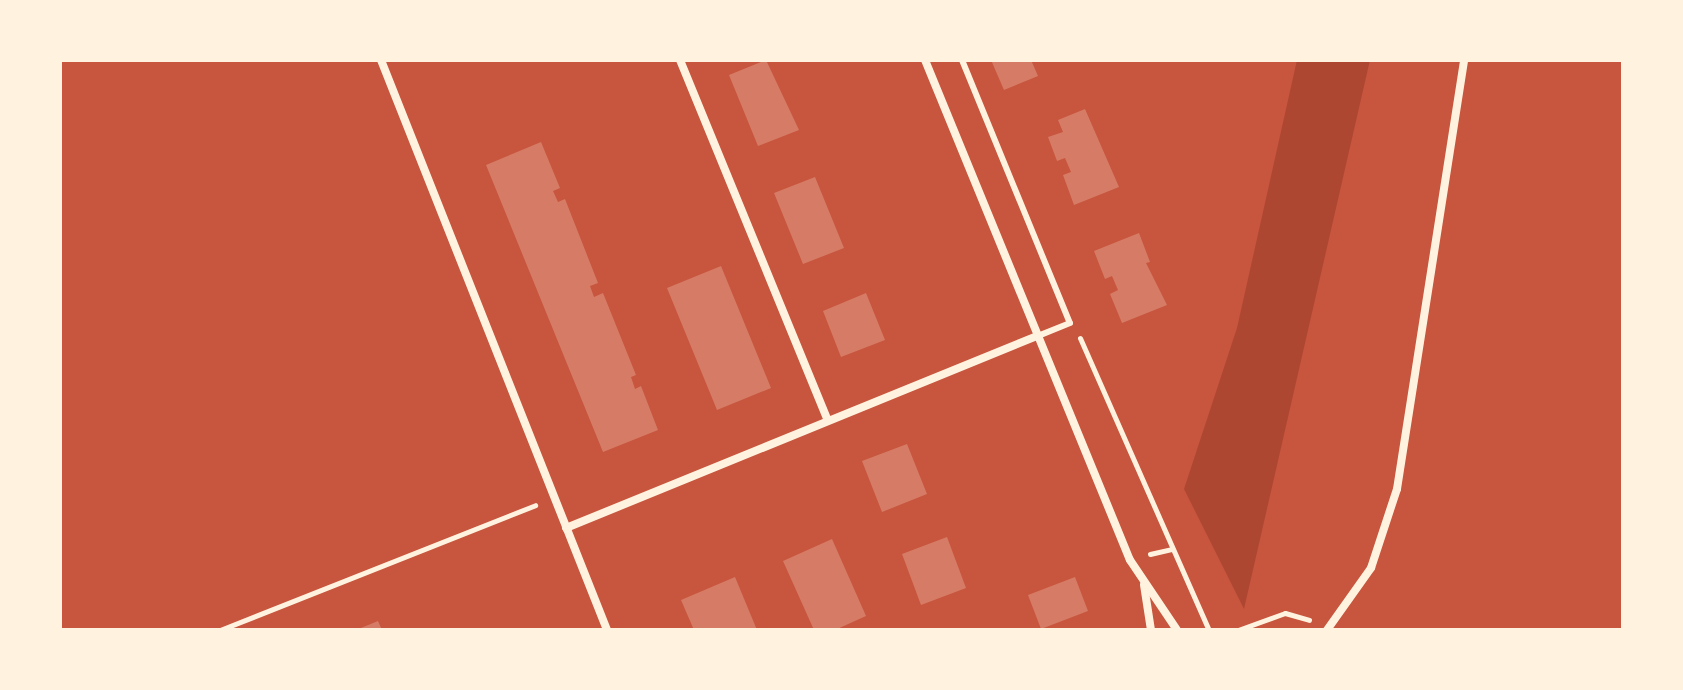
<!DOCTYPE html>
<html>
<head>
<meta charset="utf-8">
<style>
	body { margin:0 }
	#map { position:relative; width:1683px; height:690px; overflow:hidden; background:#c8553d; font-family:"DM Sans",sans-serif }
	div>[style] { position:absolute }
	.green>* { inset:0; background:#ae4732 }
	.building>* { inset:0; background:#d67c66 }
	.path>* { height:5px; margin:-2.5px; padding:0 2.5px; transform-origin:2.5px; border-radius:2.5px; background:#fff3e0 }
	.service>* { height:6px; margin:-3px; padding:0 3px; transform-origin:3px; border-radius:3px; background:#fff3e0 }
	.minor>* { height:8px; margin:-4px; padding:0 4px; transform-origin:4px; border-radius:4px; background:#fff3e0 }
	span { translate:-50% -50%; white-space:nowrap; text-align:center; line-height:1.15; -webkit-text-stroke:8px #fff3e0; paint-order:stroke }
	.frame { position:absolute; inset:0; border:62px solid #fff3e0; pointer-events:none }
</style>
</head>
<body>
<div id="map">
	<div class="green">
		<i style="clip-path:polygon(1297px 60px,1370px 60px,1244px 609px,1184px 489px,1237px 328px)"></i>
	</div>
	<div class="building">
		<i style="clip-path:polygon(766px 60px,799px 130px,758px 146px,729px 75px)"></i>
		<i style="clip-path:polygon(991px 60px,1031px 60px,1038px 76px,1004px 90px)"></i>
		<i style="clip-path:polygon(1085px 109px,1119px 187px,1074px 205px,1063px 175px,1071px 172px,1065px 158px,1057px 161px,1048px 137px,1063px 132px,1058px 120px)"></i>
		<i style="clip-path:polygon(541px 142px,560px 188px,553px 191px,558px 202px,565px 199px,598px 283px,590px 286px,594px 297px,603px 293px,636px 375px,631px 377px,635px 389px,641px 386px,658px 430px,603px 452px,486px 165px)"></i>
		<i style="clip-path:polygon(815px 177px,844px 248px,803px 264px,774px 193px)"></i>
		<i style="clip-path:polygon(1139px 233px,1150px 262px,1146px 263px,1167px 305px,1122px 323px,1110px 294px,1118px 290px,1112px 276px,1105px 279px,1094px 251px)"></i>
		<i style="clip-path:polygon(721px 266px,771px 388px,717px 410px,667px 288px)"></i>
		<i style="clip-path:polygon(866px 293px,885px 340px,841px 357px,823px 311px)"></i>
		<i style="clip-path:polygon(907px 444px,927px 494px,882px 512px,862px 461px)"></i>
		<i style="clip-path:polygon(947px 537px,966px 588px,921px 605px,902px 554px)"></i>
		<i style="clip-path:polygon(832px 539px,866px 616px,835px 630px,814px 630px,783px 561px)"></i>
		<i style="clip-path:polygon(735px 577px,757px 630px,694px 630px,681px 600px)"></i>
		<i style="clip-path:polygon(1075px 577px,1088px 611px,1041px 629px,1028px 595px)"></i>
		<i style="clip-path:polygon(378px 621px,382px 630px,356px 630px)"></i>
	</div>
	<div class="path">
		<i style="left:1080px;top:338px;width:319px;rotate:66.2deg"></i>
		<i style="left:1150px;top:554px;width:23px;rotate:-13deg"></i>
		<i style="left:220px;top:630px;width:339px;rotate:-21.6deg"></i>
		<i style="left:1238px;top:630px;width:50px;rotate:-19.9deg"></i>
		<i style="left:1285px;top:613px;width:25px;rotate:16deg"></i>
	</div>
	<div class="service">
		<i style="left:962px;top:60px;width:284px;rotate:67.7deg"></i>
		<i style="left:1070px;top:323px;width:35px;rotate:158deg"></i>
	</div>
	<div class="minor">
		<i style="left:381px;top:60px;width:613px;rotate:68.37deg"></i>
		<i style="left:680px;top:60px;width:389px;rotate:67.7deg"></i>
		<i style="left:925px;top:60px;width:540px;rotate:67.71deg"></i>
		<i style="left:1130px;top:560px;width:84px;rotate:56.1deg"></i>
		<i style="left:566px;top:528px;width:509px;rotate:-22.18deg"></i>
		<i style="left:1144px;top:585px;width:46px;rotate:81.2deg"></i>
		<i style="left:1327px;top:630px;width:76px;rotate:-54.6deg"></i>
		<i style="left:1371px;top:568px;width:83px;rotate:-71.8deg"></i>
		<i style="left:1397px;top:489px;width:434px;rotate:-81.1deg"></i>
	</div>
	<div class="frame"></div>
</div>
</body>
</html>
